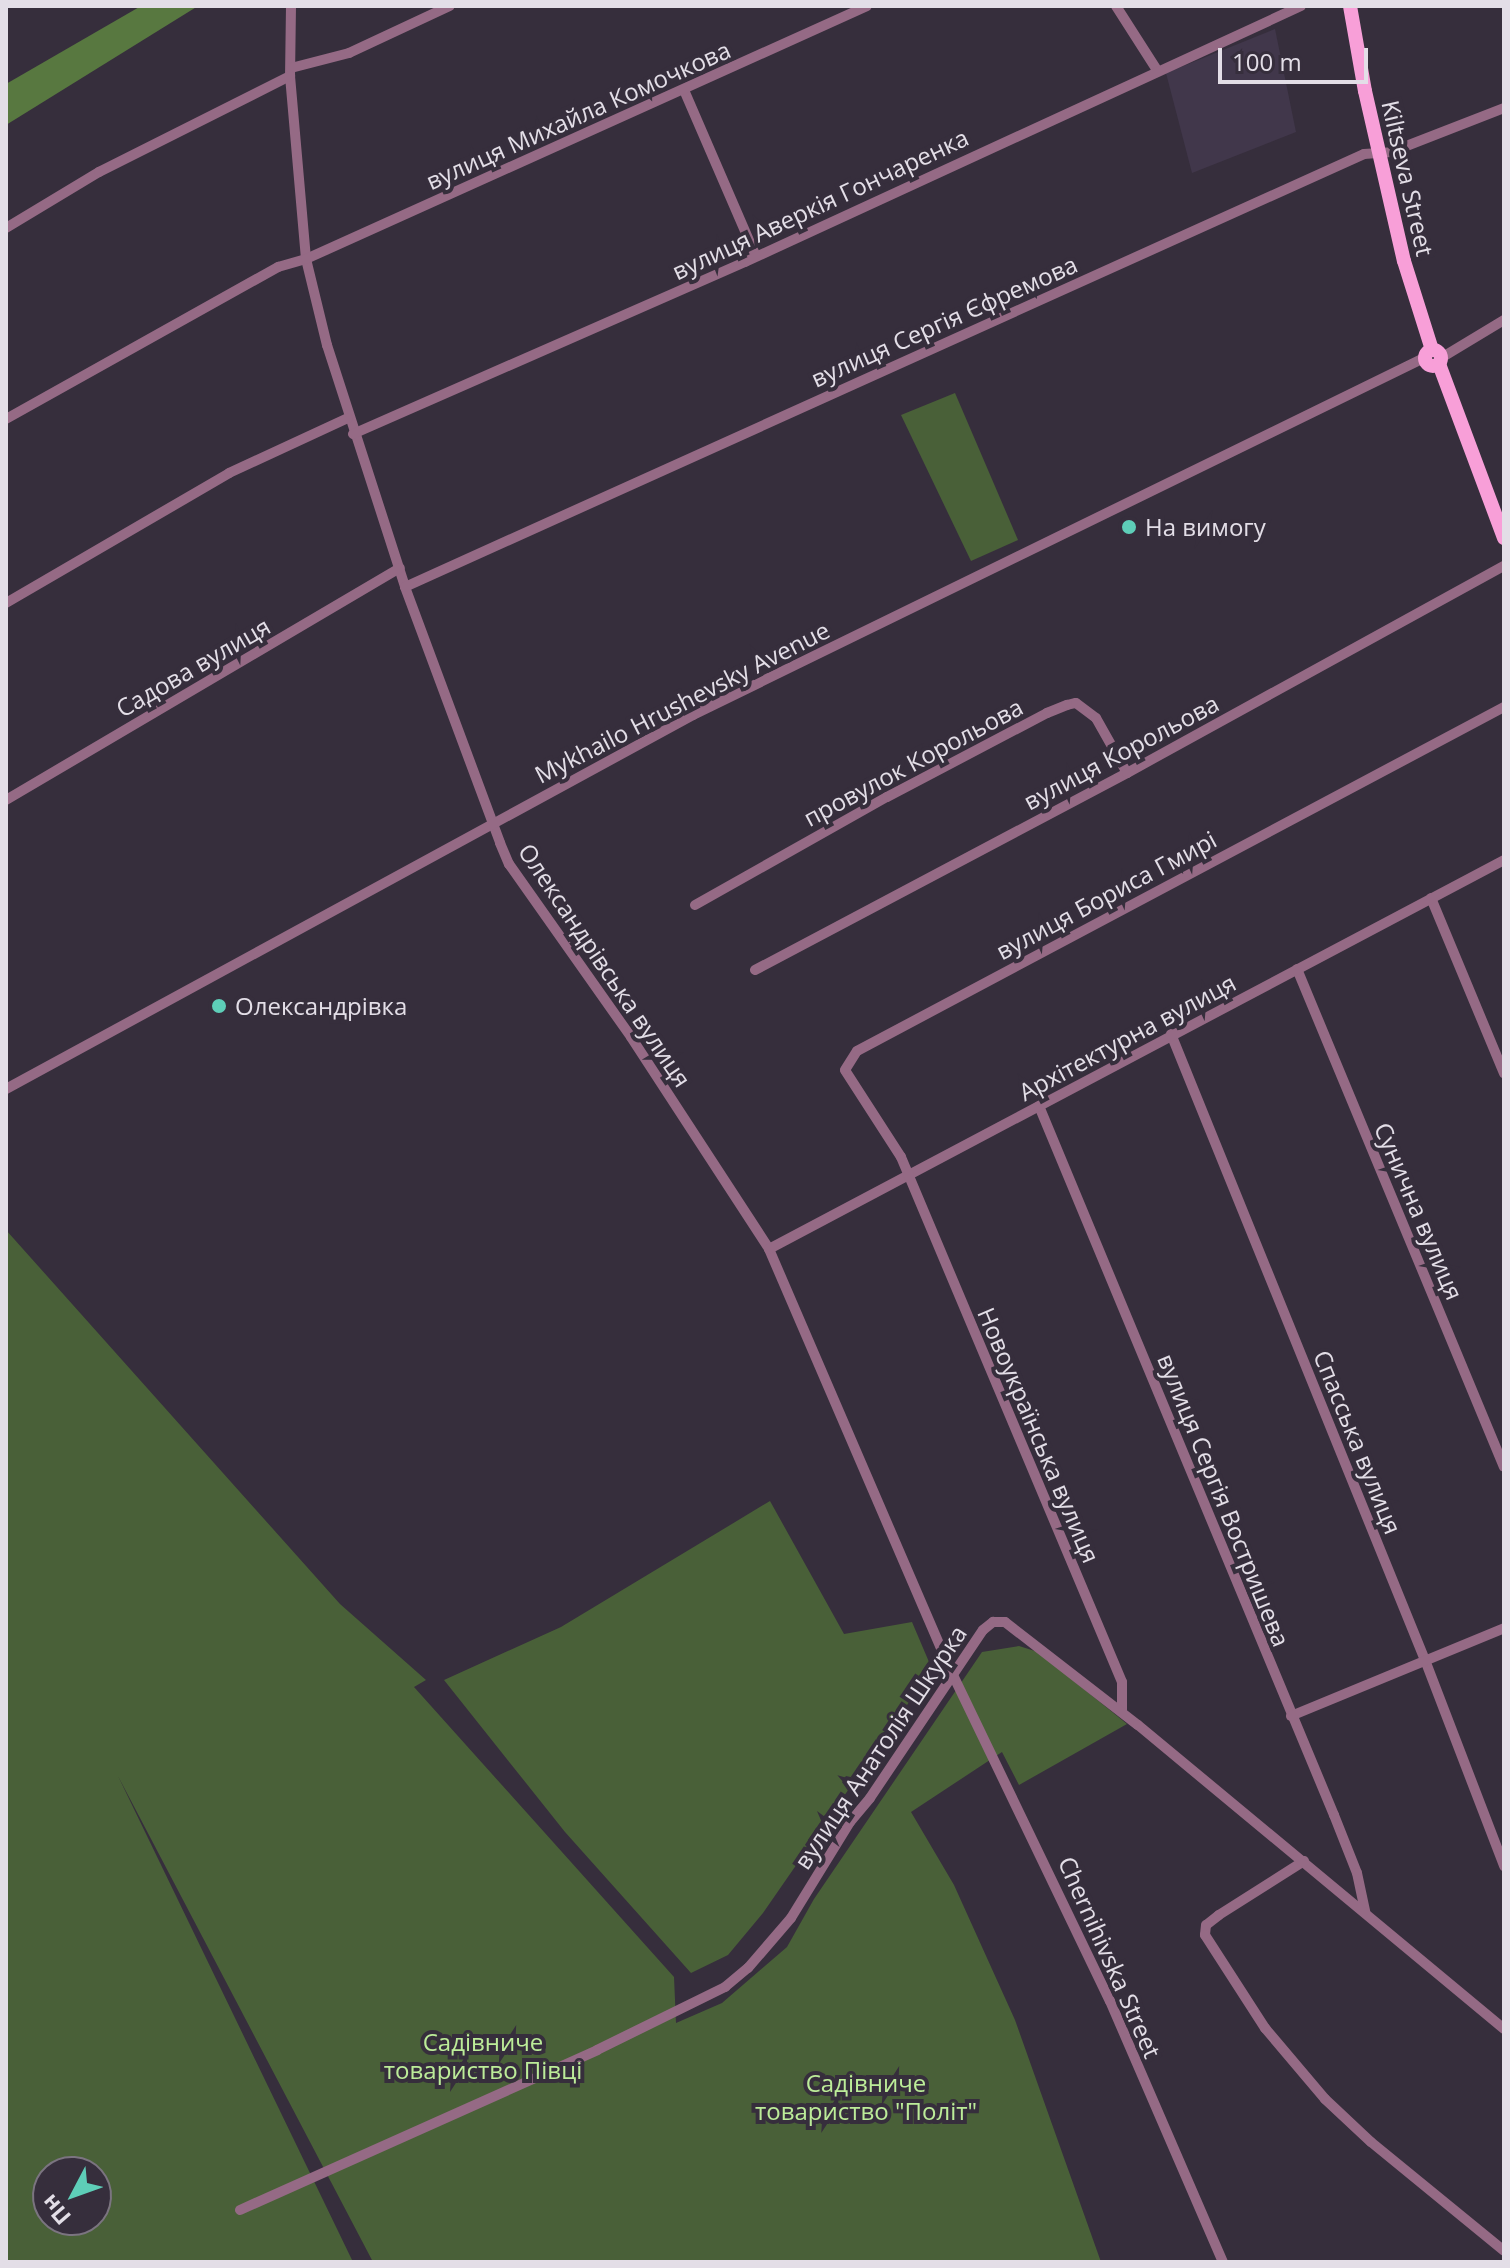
<!DOCTYPE html>
<html>
<head>
<meta charset="utf-8">
<style>
	body { margin:0 }
	#map { position:relative; width:1510px; height:2268px; overflow:hidden; background:#362e3c; font-family:"Open Sans",sans-serif }
	div>[style] { position:absolute }
	.built>* { inset:0; background:#41374b }
	.green>* { inset:0; background:#496038 }
	.forest>* { inset:0; background:#587840 }
	.minor>* { height:10px; margin:-5px; padding:0 5px; transform-origin:5px; border-radius:5px; background:#956a85 }
	.major>* { height:14px; margin:-7px; padding:0 7px; transform-origin:7px; border-radius:7px; background:#f89fd8 }
	.major>.ring { margin:-7px; padding:0; box-sizing:content-box; background:none; border:14px solid #f89fd8; border-radius:50% }
	.dots>* { width:22px; height:22px; translate:-50% -50%; box-sizing:border-box; border:4px solid #362e3c; border-radius:50% }
	span { translate:-50% -50%; white-space:nowrap; text-align:center; line-height:1.15; -webkit-text-stroke:8px #362e3c; paint-order:stroke }
	.street-label { font-size:24px; color:#e3dee7 }
	.poi-label { font-size:24px; color:#e3dee7 }
	.left { translate:0 -50%; text-align:left }
	.park-label { font-size:24px; color:#bcec99 }
	.frame { position:absolute; inset:0; border:8px solid #e3dee7; pointer-events:none }
	.north { position:absolute; left:32px; top:2156px; width:80px; height:80px; box-sizing:border-box; background:#362e3c; border:2px solid #7b7480; border-radius:50%; rotate:229deg; font-size:22px; font-weight:700; line-height:32px; text-align:center; color:#e3dee7 }
	.north::after { content:''; display:block; margin:auto; width:28px; height:36px; background:#5eceb8; clip-path:polygon(50% 0,100% 100%,50% 72%,0 100%) }
	.scale { position:absolute; left:1218px; top:48px; width:150px; height:36px; box-sizing:border-box; border:4px solid #e3dee7; border-top:0; padding-left:10px; font-size:24px; line-height:28px; white-space:nowrap; color:#e3dee7; -webkit-text-stroke:6px #362e3c; paint-order:stroke }
</style>
</head>
<body>
<div id="map">
	<div class="built">
		<i style="clip-path:polygon(1275px 29px,1296px 132px,1192px 173px,1166px 73px)"></i>
	</div>
	<div class="green">
		<i style="clip-path:polygon(955px 393px,1018px 540px,971px 561px,901px 415px)"></i>
		<i style="clip-path:polygon(evenodd,6px 1230px,340px 1604px,426px 1680px,414px 1687px,674px 1977px,676px 2023px,722px 2003px,787px 1947px,814px 1899px,982px 1652px,1019px 1646px,1038px 1652px,1127px 1724px,1019px 1785px,1002px 1752px,911px 1812px,954px 1885px,1015px 2020px,1101px 2262px,373px 2262px,118px 1776px,353px 2262px,6px 2262px,6px 1230px,48px 2172px,96px 2172px,96px 2220px,48px 2220px,48px 2172px)"></i>
		<i style="clip-path:polygon(770px 1501px,844px 1634px,912px 1622px,932px 1669px,763px 1913px,728px 1955px,691px 1973px,565px 1832px,444px 1680px,561px 1627px)"></i>
	</div>
	<div class="forest">
		<i style="clip-path:polygon(141px 6px,198px 6px,6px 125px,6px 84px)"></i>
	</div>
	<div class="minor">
		<i style="left:291px;top:6px;width:70px;rotate:90.8deg"></i>
		<i style="left:290px;top:76px;width:184px;rotate:85deg"></i>
		<i style="left:306px;top:259px;width:89px;rotate:76.3deg"></i>
		<i style="left:327px;top:345px;width:254px;rotate:72.1deg"></i>
		<i style="left:405px;top:587px;width:273px;rotate:69.6deg"></i>
		<i style="left:500px;top:843px;width:23px;rotate:67deg"></i>
		<i style="left:509px;top:864px;width:212px;rotate:54.8deg"></i>
		<i style="left:631px;top:1037px;width:253px;rotate:56.9deg"></i>
		<i style="left:769px;top:1249px;width:462px;rotate:66.7deg"></i>
		<i style="left:952px;top:1673px;width:364px;rotate:64.3deg"></i>
		<i style="left:1110px;top:2001px;width:284px;rotate:66.6deg"></i>
		<i style="left:1116px;top:6px;width:76px;rotate:57.4deg"></i>
		<i style="left:291px;top:68px;width:60px;rotate:-14.5deg"></i>
		<i style="left:349px;top:53px;width:111px;rotate:-25deg"></i>
		<i style="left:684px;top:90px;width:181px;rotate:66.6deg"></i>
		<i style="left:6px;top:228px;width:109px;rotate:-31.1deg"></i>
		<i style="left:99px;top:172px;width:214px;rotate:-26.7deg"></i>
		<i style="left:1441px;top:358px;width:74px;rotate:-31.1deg"></i>
		<i style="left:6px;top:419px;width:312px;rotate:-29.2deg"></i>
		<i style="left:278px;top:267px;width:29px;rotate:-16deg"></i>
		<i style="left:306px;top:259px;width:615px;rotate:-24.27deg"></i>
		<i style="left:353px;top:434px;width:428px;rotate:-23.7deg"></i>
		<i style="left:745px;top:262px;width:612px;rotate:-24.72deg"></i>
		<i style="left:405px;top:587px;width:1052px;rotate:-24.3deg"></i>
		<i style="left:1364px;top:154px;width:27px;rotate:-4deg"></i>
		<i style="left:1391px;top:152px;width:121px;rotate:-21.3deg"></i>
		<i style="left:6px;top:603px;width:258px;rotate:-30.2deg"></i>
		<i style="left:229px;top:473px;width:131px;rotate:-24.8deg"></i>
		<i style="left:6px;top:800px;width:457px;rotate:-30.5deg"></i>
		<i style="left:1431px;top:898px;width:190px;rotate:67.4deg"></i>
		<i style="left:695px;top:905px;width:220px;rotate:-29.4deg"></i>
		<i style="left:887px;top:797px;width:181px;rotate:-27.7deg"></i>
		<i style="left:1047px;top:713px;width:22px;rotate:-22deg"></i>
		<i style="left:1067px;top:705px;width:9px;rotate:-13deg"></i>
		<i style="left:1076px;top:703px;width:25px;rotate:37deg"></i>
		<i style="left:1096px;top:718px;width:63px;rotate:60.6deg"></i>
		<i style="left:1297px;top:969px;width:539px;rotate:67.43deg"></i>
		<i style="left:755px;top:970px;width:421px;rotate:-27.9deg"></i>
		<i style="left:1127px;top:773px;width:430px;rotate:-28.8deg"></i>
		<i style="left:1171px;top:1034px;width:676px;rotate:67.92deg"></i>
		<i style="left:1425px;top:1660px;width:221px;rotate:69deg"></i>
		<i style="left:6px;top:1089px;width:782px;rotate:-28.56deg"></i>
		<i style="left:693px;top:715px;width:814px;rotate:-26.03deg"></i>
		<i style="left:1039px;top:1106px;width:768px;rotate:67.41deg"></i>
		<i style="left:1334px;top:1815px;width:62px;rotate:68.4deg"></i>
		<i style="left:1357px;top:1873px;width:40px;rotate:78deg"></i>
		<i style="left:769px;top:1249px;width:832px;rotate:-27.89deg"></i>
		<i style="left:1122px;top:1712px;width:30px;rotate:-90deg"></i>
		<i style="left:1122px;top:1682px;width:570px;rotate:-112.83deg"></i>
		<i style="left:901px;top:1157px;width:103px;rotate:-122.8deg"></i>
		<i style="left:845px;top:1070px;width:22px;rotate:-58deg"></i>
		<i style="left:857px;top:1051px;width:733px;rotate:-28deg"></i>
		<i style="left:1291px;top:1716px;width:230px;rotate:-22.4deg"></i>
		<i style="left:1304px;top:1861px;width:101px;rotate:147.6deg"></i>
		<i style="left:1219px;top:1915px;width:16px;rotate:142deg"></i>
		<i style="left:1206px;top:1925px;width:10px;rotate:96deg"></i>
		<i style="left:1205px;top:1935px;width:111px;rotate:57.2deg"></i>
		<i style="left:1265px;top:2028px;width:93px;rotate:49.8deg"></i>
		<i style="left:1325px;top:2099px;width:63px;rotate:43.1deg"></i>
		<i style="left:1371px;top:2142px;width:172px;rotate:39.3deg"></i>
		<i style="left:240px;top:2210px;width:391px;rotate:-24.1deg"></i>
		<i style="left:597px;top:2050px;width:143px;rotate:-26.2deg"></i>
		<i style="left:725px;top:1987px;width:30px;rotate:-40deg"></i>
		<i style="left:748px;top:1968px;width:66px;rotate:-49.3deg"></i>
		<i style="left:791px;top:1918px;width:113px;rotate:-58.4deg"></i>
		<i style="left:850px;top:1822px;width:31px;rotate:-50deg"></i>
		<i style="left:870px;top:1798px;width:202px;rotate:-56.1deg"></i>
		<i style="left:983px;top:1630px;width:13px;rotate:-39deg"></i>
		<i style="left:993px;top:1622px;width:12px"></i>
		<i style="left:1005px;top:1622px;width:168px;rotate:37.8deg"></i>
		<i style="left:1138px;top:1725px;width:476px;rotate:39.7deg"></i>
	</div>
	<div class="major">
		<i style="left:1350px;top:6px;width:86px;rotate:80deg"></i>
		<i style="left:1365px;top:91px;width:174px;rotate:77.1deg"></i>
		<i style="left:1404px;top:261px;width:93px;rotate:72.5deg"></i>
		<i class="ring" style="left:1425px;top:350px;width:2px;height:2px"></i>
		<i style="left:1439px;top:364px;width:186px;rotate:69.5deg"></i>
	</div>
	<div class="dots">
		<i style="left:1129px;top:527px;background:#5eceb8"></i>
		<i style="left:219px;top:1006px;background:#5eceb8"></i>
	</div>
	<div class="street-label">
		<span style="left:578px;top:115px;rotate:-24deg">вулиця Михайла Комочкова</span>
		<span style="left:1408px;top:178px;rotate:77deg">Kiltseva Street</span>
		<span style="left:820px;top:204px;rotate:-25deg">вулиця Аверкія Гончаренка</span>
		<span style="left:944px;top:321px;rotate:-24deg">вулиця Сергія Єфремова</span>
		<span style="left:193px;top:667px;rotate:-30deg">Садова вулиця</span>
		<span style="left:682px;top:702px;rotate:-27deg">Mykhailo Hrushevsky Avenue</span>
		<span style="left:1121px;top:752px;rotate:-28deg">вулиця Корольова</span>
		<span style="left:913px;top:762px;rotate:-28deg">провулок Корольова</span>
		<span style="left:1106px;top:895px;rotate:-28deg">вулиця Бориса Гмирі</span>
		<span style="left:605px;top:965px;rotate:56deg">Олександрівська вулиця</span>
		<span style="left:1127px;top:1037px;rotate:-28deg">Архітектурна вулиця</span>
		<span style="left:1419px;top:1211px;rotate:67deg">Сунична вулиця</span>
		<span style="left:1039px;top:1435px;rotate:67deg">Новоукраїнська вулиця</span>
		<span style="left:1358px;top:1442px;rotate:68deg">Спасська вулиця</span>
		<span style="left:1224px;top:1500px;rotate:68deg">вулиця Сергія Востришева</span>
		<span style="left:880px;top:1747px;rotate:-56deg">вулиця Анатолія Шкурка</span>
		<span style="left:1110px;top:1957px;rotate:66deg">Chernihivska Street</span>
	</div>
	<div class="poi-label">
		<span class="left" style="left:1145px;top:527px">На вимогу</span>
		<span class="left" style="left:235px;top:1006px">Олександрівка</span>
	</div>
	<div class="park-label">
		<span style="left:483px;top:2056px">Садівниче<br>товариство Півці</span>
		<span style="left:866px;top:2097px">Садівниче<br>товариство "Політ"</span>
	</div>
	<div class="frame"></div>
	<div class="north">Пн</div>
	<div class="scale">100 m</div>
</div>
</body>
</html>
